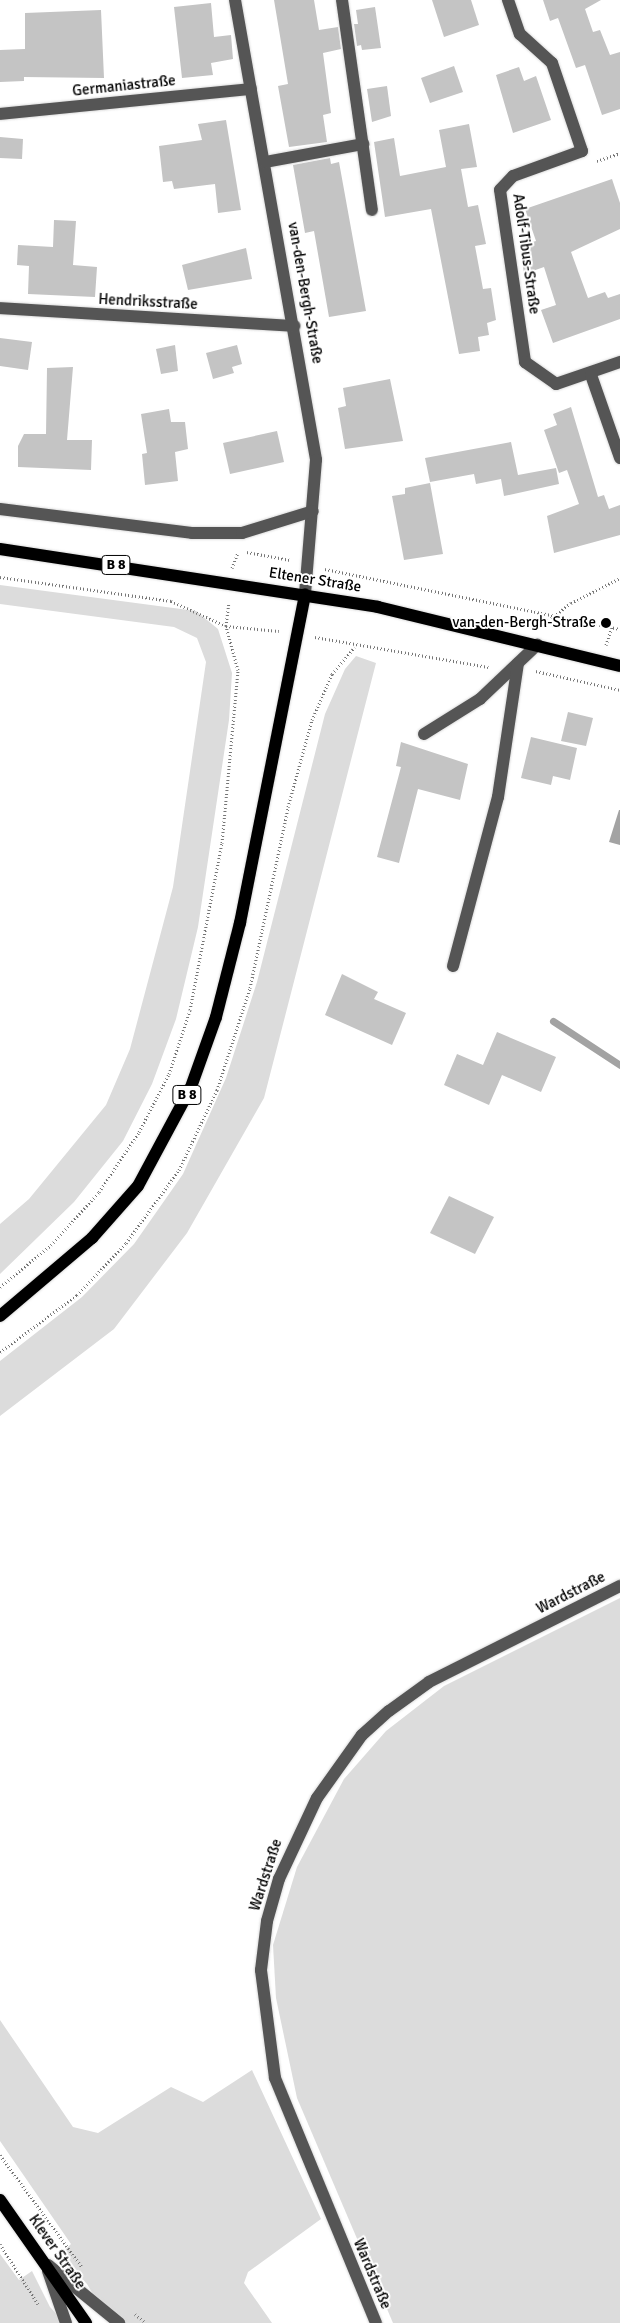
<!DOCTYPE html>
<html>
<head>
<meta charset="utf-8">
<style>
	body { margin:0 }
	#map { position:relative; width:620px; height:2323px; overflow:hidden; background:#fff; font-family:Signika,sans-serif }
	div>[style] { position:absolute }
	.green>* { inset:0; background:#dcdcdc }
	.water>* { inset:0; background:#a3a3a3 }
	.stream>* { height:7px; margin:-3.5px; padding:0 3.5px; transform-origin:3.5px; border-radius:3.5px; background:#a3a3a3 }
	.building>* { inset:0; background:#c4c4c4 }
	.path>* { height:3px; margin-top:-1.5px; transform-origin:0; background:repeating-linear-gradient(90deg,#777 0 1px,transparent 0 3.5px) }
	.roads { filter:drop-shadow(0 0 1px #dbdbdb) drop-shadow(0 0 1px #dbdbdb) }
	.minor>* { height:12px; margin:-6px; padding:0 6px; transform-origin:6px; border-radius:6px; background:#555 }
	.major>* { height:12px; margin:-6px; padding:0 6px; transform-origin:6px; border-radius:6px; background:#000 }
	.dots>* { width:14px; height:14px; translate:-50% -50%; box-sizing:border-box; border:2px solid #fff; border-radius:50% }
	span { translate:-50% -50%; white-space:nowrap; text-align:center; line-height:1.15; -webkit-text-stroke:4px #fff; paint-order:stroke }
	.shield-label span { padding:1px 4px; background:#fff; border:1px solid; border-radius:4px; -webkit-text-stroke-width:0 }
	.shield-label { font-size:14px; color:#000; font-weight:700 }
	.street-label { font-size:15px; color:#000 }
	.poi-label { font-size:15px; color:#000 }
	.right { translate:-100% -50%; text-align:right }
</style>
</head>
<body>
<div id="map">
	<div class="green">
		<i style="clip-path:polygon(0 585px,196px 611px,218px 629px,232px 673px,229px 720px,198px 927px,176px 1019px,152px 1084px,123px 1141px,74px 1202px,0 1274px,0 1224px,29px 1199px,106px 1105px,130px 1049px,173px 887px,206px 662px,197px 638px,174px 627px,0 604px)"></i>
		<i style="clip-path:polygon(356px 656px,376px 663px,264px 1098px,187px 1233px,114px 1329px,0 1416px,0 1361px,82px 1297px,134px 1244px,183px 1174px,226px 1078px,257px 982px,325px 714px,345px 669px)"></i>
		<i style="clip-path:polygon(620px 1598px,620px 2323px,393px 2323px,297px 2098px,276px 1998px,273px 1945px,297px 1867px,344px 1779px,386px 1731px,444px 1686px)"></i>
		<i style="clip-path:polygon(0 2020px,73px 2127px,98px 2133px,171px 2087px,203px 2102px,252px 2070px,321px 2219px,248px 2272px,244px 2283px,272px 2323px,110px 2323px,87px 2284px,59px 2256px,71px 2244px,0 2141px)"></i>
		<i style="clip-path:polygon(0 2254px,19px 2280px,32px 2271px,50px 2307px,65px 2323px,0 2323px)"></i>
	</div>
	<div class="water">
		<i style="clip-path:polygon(619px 810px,620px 810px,620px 845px,609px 842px)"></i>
	</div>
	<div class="stream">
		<i style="left:553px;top:1021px;width:80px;rotate:33.3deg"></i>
	</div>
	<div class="building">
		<i style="clip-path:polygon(274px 0,314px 0,319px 30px,338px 27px,341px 49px,323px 53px,331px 113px,323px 115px,327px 142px,289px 147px,278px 86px,288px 84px)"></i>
		<i style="clip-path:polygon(432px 0,471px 0,479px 25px,444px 37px)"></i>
		<i style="clip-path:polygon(543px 0,601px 0,585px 9px,593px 32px,600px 30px,610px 55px,620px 52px,620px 109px,602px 115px,585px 65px,576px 68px,558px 18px,550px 21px)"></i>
		<i style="clip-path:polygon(211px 3px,214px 37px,231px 35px,233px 59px,211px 63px,213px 75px,182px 78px,174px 7px)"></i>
		<i style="clip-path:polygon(375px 7px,381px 48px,362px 50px,361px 45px,357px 46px,354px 24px,358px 24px,356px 10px)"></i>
		<i style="clip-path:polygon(101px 10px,104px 78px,24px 77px,24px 81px,0 82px,0 50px,25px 49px,25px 13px)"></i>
		<i style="clip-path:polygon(454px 66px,463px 92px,430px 103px,421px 78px)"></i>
		<i style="clip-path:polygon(519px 67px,524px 81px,536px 76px,551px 120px,513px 133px,496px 75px)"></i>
		<i style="clip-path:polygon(387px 86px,391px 116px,372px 122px,367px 89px)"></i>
		<i style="clip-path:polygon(226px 120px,241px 210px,218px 213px,215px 184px,174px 189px,172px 181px,163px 182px,159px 146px,202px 140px,198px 124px)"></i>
		<i style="clip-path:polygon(469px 124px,477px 167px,461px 169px,468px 207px,478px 205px,486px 244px,475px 246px,483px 289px,491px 288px,496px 320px,487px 323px,489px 335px,478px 337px,480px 351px,459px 354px,431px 209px,385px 217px,374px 142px,394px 138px,400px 176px,446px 167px,439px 130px)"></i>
		<i style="clip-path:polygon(0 137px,23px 139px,22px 159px,0 158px)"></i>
		<i style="clip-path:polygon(330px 158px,331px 164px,339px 162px,366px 311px,329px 317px,314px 231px,305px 233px,293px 165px)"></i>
		<i style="clip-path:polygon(612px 179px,620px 203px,620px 229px,571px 252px,588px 298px,605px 292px,608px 298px,620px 294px,620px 319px,553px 343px,541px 310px,556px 305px,544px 267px,524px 274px,520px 246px,536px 241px,525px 209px)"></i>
		<i style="clip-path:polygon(54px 220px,76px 221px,73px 265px,97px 267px,95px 297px,28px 294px,29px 266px,17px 265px,18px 245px,53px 247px)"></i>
		<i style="clip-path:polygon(246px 248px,252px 279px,188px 290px,182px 265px)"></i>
		<i style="clip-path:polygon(0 338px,32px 342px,28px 370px,0 366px)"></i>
		<i style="clip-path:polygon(175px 345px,178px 371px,161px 374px,156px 349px)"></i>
		<i style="clip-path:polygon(237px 345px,242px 364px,232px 367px,234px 373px,213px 379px,206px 353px)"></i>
		<i style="clip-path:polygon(73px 367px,67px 440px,92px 440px,91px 470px,18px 467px,18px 446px,24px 434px,46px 434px,47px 368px)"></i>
		<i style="clip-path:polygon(390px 379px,403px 441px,345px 449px,338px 408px,346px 406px,343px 388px)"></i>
		<i style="clip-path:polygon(571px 407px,598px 497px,604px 495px,609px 509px,620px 505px,620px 535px,554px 553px,547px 516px,579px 504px,567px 470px,559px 473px,544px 430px,557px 425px,553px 414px)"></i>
		<i style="clip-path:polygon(169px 409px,171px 422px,185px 422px,188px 449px,175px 452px,178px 481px,145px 485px,142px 454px,147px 453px,141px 414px)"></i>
		<i style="clip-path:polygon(277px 431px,284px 462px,230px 474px,223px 443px)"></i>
		<i style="clip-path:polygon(511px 442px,518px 475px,556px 468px,559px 484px,504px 496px,501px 479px,476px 484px,474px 474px,430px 482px,425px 458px)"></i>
		<i style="clip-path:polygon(430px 483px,443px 554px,404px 560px,392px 496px,405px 494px,405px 488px)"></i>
		<i style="clip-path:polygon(568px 712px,593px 718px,586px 746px,561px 741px)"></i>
		<i style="clip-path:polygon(531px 737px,577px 748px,570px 780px,553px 776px,551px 785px,521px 778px)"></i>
		<i style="clip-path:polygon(401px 742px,468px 764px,460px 800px,418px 789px,399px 863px,377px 857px,401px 767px,396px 766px)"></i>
		<i style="clip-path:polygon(342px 974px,378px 992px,374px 999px,406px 1013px,392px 1045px,325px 1015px)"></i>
		<i style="clip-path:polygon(497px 1032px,556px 1057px,541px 1092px,502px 1075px,489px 1105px,444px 1085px,457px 1054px,483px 1065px)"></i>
		<i style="clip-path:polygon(449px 1196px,494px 1217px,475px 1254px,430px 1233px)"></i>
	</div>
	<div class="path">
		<i style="left:597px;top:161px;width:24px;rotate:-19deg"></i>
		<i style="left:247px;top:552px;width:44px;rotate:10.5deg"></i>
		<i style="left:232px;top:568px;width:17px;rotate:-69deg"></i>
		<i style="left:325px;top:569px;width:301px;rotate:11.5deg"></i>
		<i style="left:0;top:577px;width:173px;rotate:8deg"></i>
		<i style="left:171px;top:601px;width:60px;rotate:24.4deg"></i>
		<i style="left:226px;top:626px;width:53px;rotate:5.4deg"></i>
		<i style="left:540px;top:627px;width:39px;rotate:-38deg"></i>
		<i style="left:571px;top:603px;width:55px;rotate:-27deg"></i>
		<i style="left:315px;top:637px;width:176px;rotate:9.8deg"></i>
		<i style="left:606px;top:645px;width:20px;rotate:-72deg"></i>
		<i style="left:536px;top:671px;width:86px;rotate:12.7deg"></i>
		<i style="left:0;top:1287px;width:66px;rotate:-39.5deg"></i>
		<i style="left:51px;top:1245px;width:72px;rotate:-47.8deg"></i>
		<i style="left:99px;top:1192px;width:72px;rotate:-56.3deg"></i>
		<i style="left:139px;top:1132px;width:65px;rotate:-62.7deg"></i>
		<i style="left:169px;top:1074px;width:67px;rotate:-71.8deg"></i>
		<i style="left:190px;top:1010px;width:170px;rotate:-79.2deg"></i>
		<i style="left:222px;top:843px;width:174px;rotate:-84.7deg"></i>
		<i style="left:238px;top:670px;width:46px;rotate:-105.3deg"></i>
		<i style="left:226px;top:626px;width:24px;rotate:-83deg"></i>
		<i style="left:0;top:1352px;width:96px;rotate:-36.5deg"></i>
		<i style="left:77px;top:1295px;width:71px;rotate:-46.7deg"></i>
		<i style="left:126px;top:1243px;width:90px;rotate:-54deg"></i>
		<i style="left:179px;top:1170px;width:89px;rotate:-64.6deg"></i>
		<i style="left:217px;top:1090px;width:107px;rotate:-72.1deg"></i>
		<i style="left:250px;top:988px;width:185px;rotate:-78.1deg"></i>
		<i style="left:288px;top:807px;width:90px;rotate:-74.6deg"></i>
		<i style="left:312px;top:720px;width:50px;rotate:-66.5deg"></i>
		<i style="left:332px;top:674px;width:35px;rotate:-50deg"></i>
		<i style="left:0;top:2155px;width:139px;rotate:53.8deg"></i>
		<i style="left:0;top:2244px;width:71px;rotate:57.7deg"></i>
		<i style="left:135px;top:2314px;width:14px;rotate:39deg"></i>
	</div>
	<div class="roads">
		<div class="minor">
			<i style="left:235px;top:0;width:467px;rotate:80deg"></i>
			<i style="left:316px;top:460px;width:134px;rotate:94.7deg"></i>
			<i style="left:342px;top:0;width:212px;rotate:81.9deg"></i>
			<i style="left:508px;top:0;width:36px;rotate:71deg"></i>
			<i style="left:520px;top:34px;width:43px;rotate:42.2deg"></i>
			<i style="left:552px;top:63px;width:93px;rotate:71.2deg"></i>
			<i style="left:582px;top:151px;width:73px;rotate:160.1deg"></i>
			<i style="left:513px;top:176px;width:19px;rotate:133deg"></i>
			<i style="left:500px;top:190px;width:174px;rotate:81.7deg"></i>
			<i style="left:525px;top:362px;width:38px;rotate:35deg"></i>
			<i style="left:556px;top:384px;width:68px;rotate:-19deg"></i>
			<i style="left:0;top:114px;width:252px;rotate:-5.7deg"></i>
			<i style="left:265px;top:162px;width:100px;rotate:-10.4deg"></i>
			<i style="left:0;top:308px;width:295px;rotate:3.5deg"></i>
			<i style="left:591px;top:375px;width:88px;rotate:70.7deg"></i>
			<i style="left:0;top:509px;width:193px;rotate:7.1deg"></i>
			<i style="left:192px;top:533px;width:50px"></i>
			<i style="left:242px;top:533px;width:74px;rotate:-17.2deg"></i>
			<i style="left:424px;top:734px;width:66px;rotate:-32deg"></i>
			<i style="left:480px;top:699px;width:79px;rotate:-43.5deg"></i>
			<i style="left:453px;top:966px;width:175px;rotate:-75.1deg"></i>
			<i style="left:498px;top:797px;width:135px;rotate:-81.5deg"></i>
			<i style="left:48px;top:2265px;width:92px;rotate:39.2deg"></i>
			<i style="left:48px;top:2271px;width:55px;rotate:70.9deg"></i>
			<i style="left:376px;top:2323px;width:265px;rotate:-112.4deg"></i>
			<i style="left:275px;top:2078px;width:109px;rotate:-97.4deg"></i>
			<i style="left:261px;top:1970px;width:49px;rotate:-83deg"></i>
			<i style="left:267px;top:1921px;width:44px;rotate:-74.1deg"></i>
			<i style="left:279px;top:1879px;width:89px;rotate:-64.9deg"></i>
			<i style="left:317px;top:1798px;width:77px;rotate:-54.5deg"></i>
			<i style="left:362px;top:1735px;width:36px;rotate:-42deg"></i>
			<i style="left:389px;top:1711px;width:49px;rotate:-35.9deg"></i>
			<i style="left:429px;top:1682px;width:214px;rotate:-26.7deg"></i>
		</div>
		<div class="major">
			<i style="left:0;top:549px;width:382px;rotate:8.7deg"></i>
			<i style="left:378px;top:607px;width:249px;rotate:13.7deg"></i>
			<i style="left:0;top:1316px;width:121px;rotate:-40.3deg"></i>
			<i style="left:92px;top:1238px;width:69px;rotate:-48.5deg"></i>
			<i style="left:138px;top:1186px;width:112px;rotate:-61.8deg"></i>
			<i style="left:191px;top:1087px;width:74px;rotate:-70.3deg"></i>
			<i style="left:216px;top:1017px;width:97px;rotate:-75.7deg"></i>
			<i style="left:240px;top:923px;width:335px;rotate:-78.8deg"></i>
			<i style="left:0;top:2200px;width:150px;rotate:55deg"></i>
		</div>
	</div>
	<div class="dots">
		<i style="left:606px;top:623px;background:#000"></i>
	</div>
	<div class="shield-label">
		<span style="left:116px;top:565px">B 8</span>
		<span style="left:187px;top:1095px">B 8</span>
	</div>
	<div class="street-label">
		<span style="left:124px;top:86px;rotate:-6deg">Germaniastraße</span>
		<span style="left:526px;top:254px;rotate:82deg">Adolf-Tibus-Straße</span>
		<span style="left:305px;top:293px;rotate:80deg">van-den-Bergh-Straße</span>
		<span style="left:148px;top:302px;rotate:3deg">Hendriksstraße</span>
		<span style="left:315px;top:580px;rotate:9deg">Eltener Straße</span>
		<span style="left:571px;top:1593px;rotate:-27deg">Wardstraße</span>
		<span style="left:266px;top:1875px;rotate:-72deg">Wardstraße</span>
		<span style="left:57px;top:2252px;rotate:55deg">Klever Straße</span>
		<span style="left:372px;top:2274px;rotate:67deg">Wardstraße</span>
	</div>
	<div class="poi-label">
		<span class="right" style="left:596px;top:623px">van-den-Bergh-Straße</span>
	</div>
</div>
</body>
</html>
